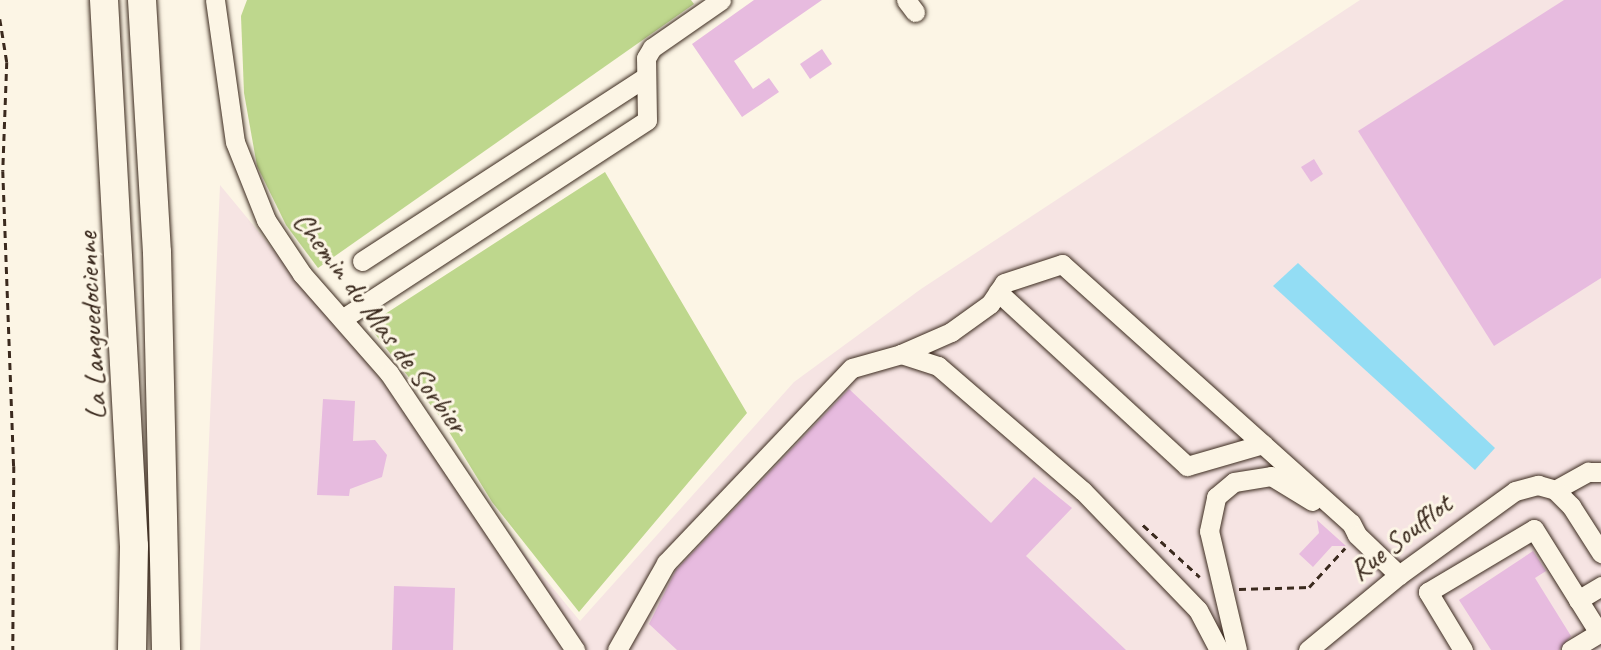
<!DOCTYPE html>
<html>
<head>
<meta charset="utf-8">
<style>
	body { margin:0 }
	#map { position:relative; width:1601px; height:650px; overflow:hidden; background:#fcf5e5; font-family:Caveat,sans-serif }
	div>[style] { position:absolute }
	.built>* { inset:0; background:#f6e4e3 }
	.green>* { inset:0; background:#bed78d }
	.water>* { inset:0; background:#93ddf4 }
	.building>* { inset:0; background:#e7bbdf }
	.path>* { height:2.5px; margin-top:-1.25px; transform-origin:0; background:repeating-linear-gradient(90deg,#3b2a1e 0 7px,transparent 0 12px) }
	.roads { filter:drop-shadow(0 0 2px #3b2a1e) drop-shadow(0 0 2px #3b2a1e) }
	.minor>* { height:19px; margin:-9.5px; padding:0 9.5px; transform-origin:9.5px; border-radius:9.5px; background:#fcf5e5 }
	.highway>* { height:28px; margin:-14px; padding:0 14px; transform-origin:14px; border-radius:14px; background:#fcf5e5 }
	span { translate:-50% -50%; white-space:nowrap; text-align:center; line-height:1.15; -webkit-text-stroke:6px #fcf5e5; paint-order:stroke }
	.street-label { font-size:30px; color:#3b2a1e }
</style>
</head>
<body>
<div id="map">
	<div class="built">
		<i style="clip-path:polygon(1360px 0,1601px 0,1601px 650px,200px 650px,220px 185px,580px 621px,794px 382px,921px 289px)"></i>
	</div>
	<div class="green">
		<i style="clip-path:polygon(247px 0,691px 0,694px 4px,318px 268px,286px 225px,257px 166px,244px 93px,241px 16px)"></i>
		<i style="clip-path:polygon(605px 172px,747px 413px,579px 612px,492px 502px,440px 417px,368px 325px)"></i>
	</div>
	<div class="water">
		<i style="clip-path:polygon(1298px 263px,1495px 448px,1475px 470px,1273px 286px)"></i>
	</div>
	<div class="building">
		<i style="clip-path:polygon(754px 0,822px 0,734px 61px,753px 89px,769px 78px,779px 92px,742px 117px,692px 44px)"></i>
		<i style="clip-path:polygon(1564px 0,1601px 0,1601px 278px,1494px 346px,1358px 131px)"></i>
		<i style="clip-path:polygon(822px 49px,832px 64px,810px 79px,800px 64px)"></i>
		<i style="clip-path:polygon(1314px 159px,1323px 174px,1311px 182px,1301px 167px)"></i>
		<i style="clip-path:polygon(849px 389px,991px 523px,1034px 477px,1072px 508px,1026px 556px,1126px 650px,677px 650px,649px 624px,676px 570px)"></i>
		<i style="clip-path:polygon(323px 399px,355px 401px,353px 441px,375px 440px,387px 455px,382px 477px,350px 489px,349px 496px,317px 495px)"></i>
		<i style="clip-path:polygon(1317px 520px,1346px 546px,1332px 546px,1313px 567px,1299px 554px,1319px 533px)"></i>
		<i style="clip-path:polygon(1533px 551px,1546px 571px,1535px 578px,1571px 636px,1559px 650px,1491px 650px,1459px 600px)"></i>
		<i style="clip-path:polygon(394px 586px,455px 588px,453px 650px,392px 650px)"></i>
	</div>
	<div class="path">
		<i style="left:0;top:19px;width:44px;rotate:80.8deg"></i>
		<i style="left:7px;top:62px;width:109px;rotate:92.1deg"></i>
		<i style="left:3px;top:171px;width:295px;rotate:87.9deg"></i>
		<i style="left:14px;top:466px;width:184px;rotate:90.3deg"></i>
		<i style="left:1143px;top:525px;width:77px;rotate:42.4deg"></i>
		<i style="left:1239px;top:589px;width:70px;rotate:-1.6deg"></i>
		<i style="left:1309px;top:587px;width:53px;rotate:-47.3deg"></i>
	</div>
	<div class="roads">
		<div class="minor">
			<i style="left:215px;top:0;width:143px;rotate:82deg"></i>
			<i style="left:235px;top:142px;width:84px;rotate:68.3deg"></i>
			<i style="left:266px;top:220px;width:65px;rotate:56.3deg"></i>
			<i style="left:302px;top:274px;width:132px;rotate:48.7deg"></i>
			<i style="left:389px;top:373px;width:334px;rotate:56.1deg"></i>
			<i style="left:906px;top:0;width:15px;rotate:53deg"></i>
			<i style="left:362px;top:261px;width:338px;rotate:-33deg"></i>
			<i style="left:998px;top:292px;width:257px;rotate:42.6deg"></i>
			<i style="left:1187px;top:466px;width:79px;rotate:-16.1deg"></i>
			<i style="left:342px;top:319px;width:364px;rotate:-33.1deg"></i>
			<i style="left:647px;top:120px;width:62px;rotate:-90.9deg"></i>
			<i style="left:646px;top:58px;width:12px;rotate:-59deg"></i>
			<i style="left:652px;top:48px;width:84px;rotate:-34.8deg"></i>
			<i style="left:901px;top:354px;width:39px;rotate:18deg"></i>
			<i style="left:938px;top:366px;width:191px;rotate:40.8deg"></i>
			<i style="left:1083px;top:491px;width:165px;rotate:46deg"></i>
			<i style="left:1198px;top:610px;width:45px;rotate:62.3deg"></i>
			<i style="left:1555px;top:490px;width:38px;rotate:-29deg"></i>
			<i style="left:1588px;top:472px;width:13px"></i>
			<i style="left:1578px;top:600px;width:27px;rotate:-31deg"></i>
			<i style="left:617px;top:650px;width:100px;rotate:-60.6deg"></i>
			<i style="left:666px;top:563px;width:269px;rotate:-46.4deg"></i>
			<i style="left:852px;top:368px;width:51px;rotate:-15.9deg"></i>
			<i style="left:901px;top:354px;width:55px;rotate:-23.7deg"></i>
			<i style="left:951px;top:332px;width:48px;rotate:-35.7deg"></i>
			<i style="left:990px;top:304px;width:25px;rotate:-56deg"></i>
			<i style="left:1004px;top:283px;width:61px;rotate:-18.1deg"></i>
			<i style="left:1062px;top:264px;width:388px;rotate:41.9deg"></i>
			<i style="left:1351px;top:523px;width:13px;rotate:63deg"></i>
			<i style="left:1357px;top:535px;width:58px;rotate:43.6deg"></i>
			<i style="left:1237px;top:650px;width:122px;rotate:-103.2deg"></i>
			<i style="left:1209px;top:531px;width:35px;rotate:-78deg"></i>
			<i style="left:1216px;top:497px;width:23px;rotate:-40deg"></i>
			<i style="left:1234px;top:482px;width:37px;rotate:-9deg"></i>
			<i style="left:1271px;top:476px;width:48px;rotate:31.4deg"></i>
			<i style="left:1308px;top:650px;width:118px;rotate:-39.5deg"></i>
			<i style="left:1399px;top:575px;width:143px;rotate:-35.9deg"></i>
			<i style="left:1515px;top:491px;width:24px;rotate:-15deg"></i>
			<i style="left:1538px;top:485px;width:18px;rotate:16deg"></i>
			<i style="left:1555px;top:490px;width:23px;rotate:45deg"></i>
			<i style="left:1571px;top:506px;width:56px;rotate:57.4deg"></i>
			<i style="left:1463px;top:650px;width:68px;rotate:-121.1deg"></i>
			<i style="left:1428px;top:592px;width:123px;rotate:-30.7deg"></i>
			<i style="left:1534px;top:529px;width:123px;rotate:58deg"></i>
			<i style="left:1599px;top:633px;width:33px;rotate:149deg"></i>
		</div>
		<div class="highway">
			<i style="left:104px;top:0;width:547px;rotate:86.86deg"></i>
			<i style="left:134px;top:546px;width:104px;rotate:91.1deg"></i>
			<i style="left:142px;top:0;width:252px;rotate:86.6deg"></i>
			<i style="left:157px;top:252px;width:398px;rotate:88.7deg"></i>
		</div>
	</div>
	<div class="street-label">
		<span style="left:381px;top:322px;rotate:53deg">Chemin du Mas de Sorbier</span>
		<span style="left:91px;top:326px;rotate:-93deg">La Languedocienne</span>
		<span style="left:1400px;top:537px;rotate:-38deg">Rue Soufflot</span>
	</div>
</div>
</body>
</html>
